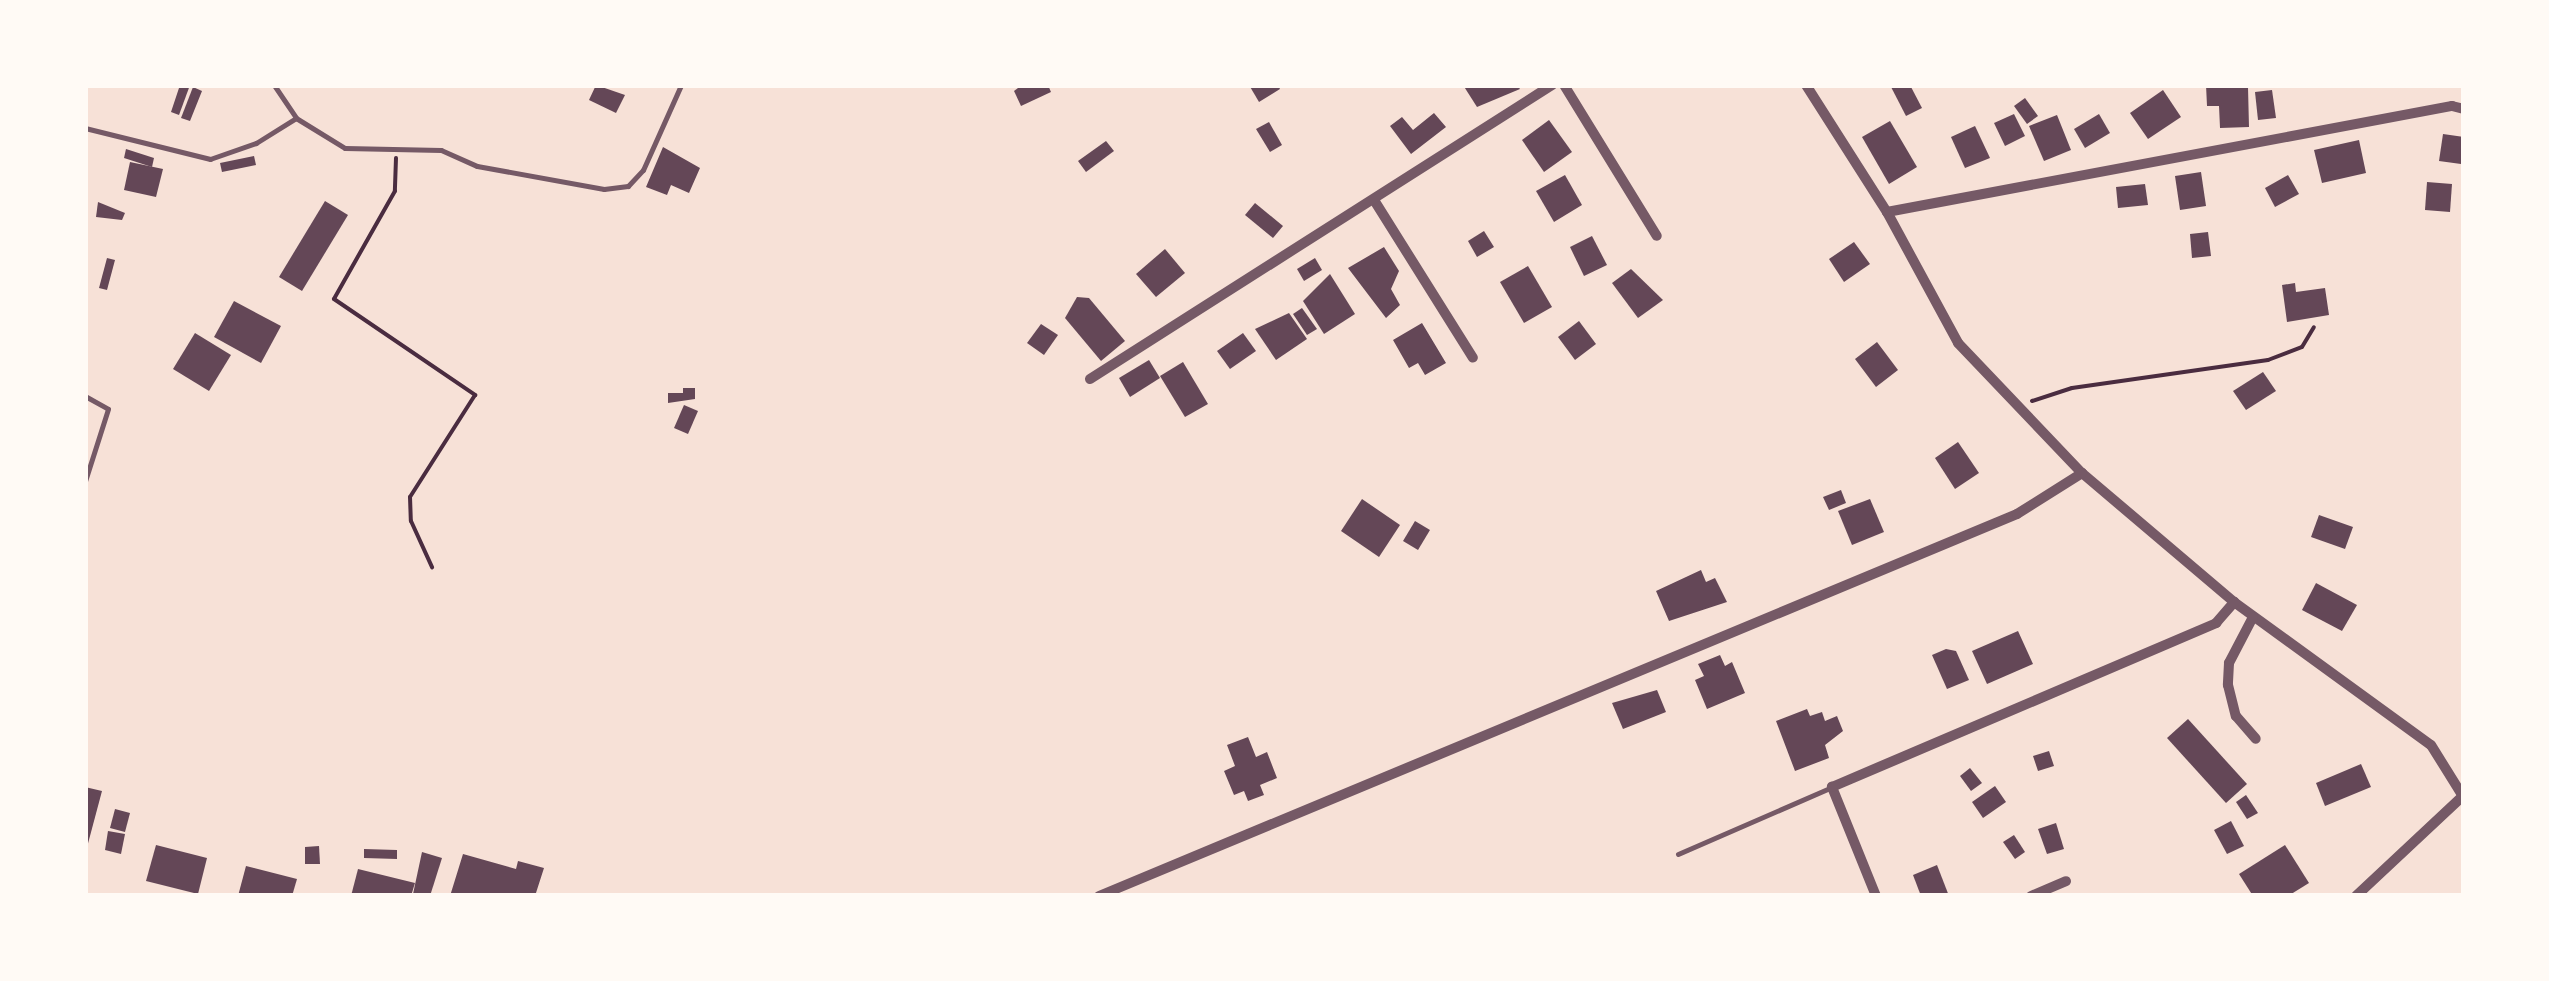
<!DOCTYPE html>
<html>
<head>
<meta charset="utf-8">
<style>
	body { margin:0 }
	#map { position:relative; width:2549px; height:981px; overflow:hidden; background:#f7e1d7; font-family:"DejaVu Sans",sans-serif }
	div>[style] { position:absolute }
	.building>* { inset:0; background:#644757 }
	.path>* { height:4px; margin:-2px; padding:0 2px; transform-origin:2px; border-radius:2px; background:#4a2c40 }
	.service>* { height:5px; margin:-2.5px; padding:0 2.5px; transform-origin:2.5px; border-radius:2.5px; background:#755966 }
	.minor>* { height:10px; margin:-5px; padding:0 5px; transform-origin:5px; border-radius:5px; background:#755966 }
	span { translate:-50% -50%; white-space:nowrap; text-align:center; line-height:1.15; -webkit-text-stroke:9px #fffaf5; paint-order:stroke }
	.frame { position:absolute; inset:0; border:88px solid #fffaf5; pointer-events:none }
</style>
</head>
<body>
<div id="map">
	<div class="building">
		<i style="clip-path:polygon(180px 85px,190px 85px,179px 115px,171px 112px)"></i>
		<i style="clip-path:polygon(596px 85px,625px 95px,616px 113px,589px 100px)"></i>
		<i style="clip-path:polygon(1022px 85px,1048px 85px,1051px 92px,1021px 106px,1014px 91px)"></i>
		<i style="clip-path:polygon(1249px 85px,1278px 85px,1280px 89px,1259px 102px)"></i>
		<i style="clip-path:polygon(1463px 85px,1517px 85px,1520px 89px,1477px 107px)"></i>
		<i style="clip-path:polygon(1890px 85px,1910px 85px,1922px 108px,1906px 116px)"></i>
		<i style="clip-path:polygon(2206px 85px,2248px 87px,2249px 127px,2220px 128px,2219px 106px,2207px 106px)"></i>
		<i style="clip-path:polygon(193px 87px,202px 91px,190px 121px,181px 118px)"></i>
		<i style="clip-path:polygon(2163px 90px,2181px 117px,2148px 139px,2130px 113px)"></i>
		<i style="clip-path:polygon(2272px 90px,2276px 118px,2258px 120px,2255px 92px)"></i>
		<i style="clip-path:polygon(2025px 98px,2038px 116px,2027px 124px,2014px 106px)"></i>
		<i style="clip-path:polygon(1434px 113px,1446px 127px,1411px 154px,1390px 126px,1402px 117px,1413px 130px)"></i>
		<i style="clip-path:polygon(2014px 114px,2025px 136px,2005px 146px,1994px 123px)"></i>
		<i style="clip-path:polygon(2099px 114px,2110px 133px,2085px 148px,2074px 129px)"></i>
		<i style="clip-path:polygon(2057px 115px,2071px 150px,2044px 161px,2029px 126px)"></i>
		<i style="clip-path:polygon(1549px 120px,1572px 152px,1544px 172px,1522px 140px)"></i>
		<i style="clip-path:polygon(1890px 121px,1917px 167px,1889px 184px,1862px 137px)"></i>
		<i style="clip-path:polygon(1269px 122px,1282px 145px,1270px 152px,1256px 129px)"></i>
		<i style="clip-path:polygon(1975px 126px,1990px 158px,1965px 168px,1951px 137px)"></i>
		<i style="clip-path:polygon(2443px 134px,2464px 137px,2461px 164px,2439px 161px)"></i>
		<i style="clip-path:polygon(2359px 140px,2366px 173px,2322px 183px,2314px 150px)"></i>
		<i style="clip-path:polygon(1106px 141px,1114px 151px,1086px 172px,1078px 161px)"></i>
		<i style="clip-path:polygon(663px 147px,700px 168px,689px 193px,671px 185px,667px 195px,646px 187px)"></i>
		<i style="clip-path:polygon(126px 149px,154px 158px,152px 167px,124px 158px)"></i>
		<i style="clip-path:polygon(254px 156px,256px 165px,222px 172px,220px 163px)"></i>
		<i style="clip-path:polygon(130px 162px,163px 169px,156px 197px,124px 190px)"></i>
		<i style="clip-path:polygon(2201px 172px,2206px 206px,2180px 210px,2175px 176px)"></i>
		<i style="clip-path:polygon(1565px 175px,1582px 205px,1554px 222px,1536px 191px)"></i>
		<i style="clip-path:polygon(2288px 175px,2299px 194px,2275px 207px,2265px 188px)"></i>
		<i style="clip-path:polygon(2427px 182px,2452px 184px,2450px 212px,2425px 210px)"></i>
		<i style="clip-path:polygon(2145px 184px,2148px 205px,2118px 208px,2116px 187px)"></i>
		<i style="clip-path:polygon(325px 201px,348px 215px,302px 291px,279px 277px)"></i>
		<i style="clip-path:polygon(98px 202px,125px 213px,122px 220px,96px 217px)"></i>
		<i style="clip-path:polygon(1255px 203px,1283px 226px,1273px 238px,1245px 215px)"></i>
		<i style="clip-path:polygon(1484px 231px,1494px 247px,1477px 257px,1468px 241px)"></i>
		<i style="clip-path:polygon(2208px 232px,2211px 256px,2192px 258px,2190px 234px)"></i>
		<i style="clip-path:polygon(1592px 236px,1607px 265px,1584px 276px,1570px 247px)"></i>
		<i style="clip-path:polygon(1854px 242px,1870px 264px,1844px 282px,1829px 259px)"></i>
		<i style="clip-path:polygon(1384px 247px,1399px 271px,1391px 289px,1400px 305px,1386px 318px,1348px 268px)"></i>
		<i style="clip-path:polygon(1165px 249px,1185px 273px,1156px 297px,1136px 274px)"></i>
		<i style="clip-path:polygon(107px 258px,115px 260px,107px 290px,99px 288px)"></i>
		<i style="clip-path:polygon(1315px 258px,1322px 270px,1304px 281px,1297px 269px)"></i>
		<i style="clip-path:polygon(1528px 266px,1552px 307px,1524px 323px,1500px 282px)"></i>
		<i style="clip-path:polygon(1631px 269px,1663px 300px,1638px 318px,1612px 283px)"></i>
		<i style="clip-path:polygon(1330px 274px,1355px 314px,1324px 334px,1303px 301px)"></i>
		<i style="clip-path:polygon(2295px 283px,2296px 292px,2325px 288px,2329px 315px,2287px 322px,2282px 285px)"></i>
		<i style="clip-path:polygon(1077px 297px,1089px 298px,1125px 341px,1101px 361px,1065px 318px)"></i>
		<i style="clip-path:polygon(234px 301px,281px 326px,261px 363px,214px 337px)"></i>
		<i style="clip-path:polygon(1302px 308px,1317px 329px,1307px 335px,1293px 314px)"></i>
		<i style="clip-path:polygon(1289px 313px,1307px 339px,1276px 360px,1255px 329px)"></i>
		<i style="clip-path:polygon(1579px 321px,1596px 344px,1575px 360px,1558px 337px)"></i>
		<i style="clip-path:polygon(1422px 323px,1446px 363px,1425px 375px,1418px 363px,1409px 368px,1393px 340px)"></i>
		<i style="clip-path:polygon(1041px 324px,1058px 335px,1044px 355px,1027px 343px)"></i>
		<i style="clip-path:polygon(195px 333px,231px 355px,209px 391px,173px 369px)"></i>
		<i style="clip-path:polygon(1243px 333px,1256px 351px,1230px 369px,1217px 351px)"></i>
		<i style="clip-path:polygon(1877px 342px,1898px 370px,1876px 387px,1855px 359px)"></i>
		<i style="clip-path:polygon(1149px 360px,1160px 378px,1130px 397px,1119px 378px)"></i>
		<i style="clip-path:polygon(1183px 362px,1208px 404px,1185px 417px,1160px 376px)"></i>
		<i style="clip-path:polygon(2263px 372px,2276px 391px,2246px 410px,2233px 391px)"></i>
		<i style="clip-path:polygon(683px 388px,695px 388px,695px 399px,668px 403px,668px 393px,683px 393px)"></i>
		<i style="clip-path:polygon(684px 405px,698px 411px,688px 434px,674px 428px)"></i>
		<i style="clip-path:polygon(1958px 442px,1979px 473px,1955px 489px,1935px 458px)"></i>
		<i style="clip-path:polygon(1841px 490px,1846px 503px,1829px 510px,1823px 497px)"></i>
		<i style="clip-path:polygon(1362px 499px,1400px 525px,1379px 557px,1341px 531px)"></i>
		<i style="clip-path:polygon(1870px 499px,1884px 532px,1852px 545px,1838px 511px)"></i>
		<i style="clip-path:polygon(2319px 515px,2353px 527px,2345px 549px,2311px 537px)"></i>
		<i style="clip-path:polygon(1415px 521px,1430px 530px,1418px 550px,1403px 541px)"></i>
		<i style="clip-path:polygon(1701px 570px,1706px 582px,1715px 578px,1727px 602px,1669px 621px,1656px 591px)"></i>
		<i style="clip-path:polygon(2316px 583px,2357px 605px,2342px 631px,2302px 610px)"></i>
		<i style="clip-path:polygon(2018px 631px,2033px 664px,1987px 684px,1972px 651px)"></i>
		<i style="clip-path:polygon(1946px 649px,1956px 651px,1969px 680px,1947px 689px,1932px 655px)"></i>
		<i style="clip-path:polygon(1720px 655px,1725px 666px,1732px 662px,1745px 693px,1707px 709px,1695px 680px,1704px 676px,1698px 664px)"></i>
		<i style="clip-path:polygon(1657px 690px,1666px 712px,1623px 729px,1612px 703px)"></i>
		<i style="clip-path:polygon(1807px 709px,1810px 716px,1822px 712px,1825px 721px,1837px 716px,1843px 731px,1825px 745px,1829px 758px,1795px 771px,1776px 721px)"></i>
		<i style="clip-path:polygon(2188px 719px,2247px 784px,2226px 803px,2167px 738px)"></i>
		<i style="clip-path:polygon(1248px 737px,1256px 757px,1267px 752px,1277px 778px,1260px 785px,1264px 795px,1248px 801px,1244px 791px,1234px 795px,1224px 771px,1235px 766px,1227px 745px)"></i>
		<i style="clip-path:polygon(2049px 751px,2054px 766px,2038px 771px,2033px 756px)"></i>
		<i style="clip-path:polygon(2361px 764px,2371px 787px,2325px 806px,2316px 783px)"></i>
		<i style="clip-path:polygon(1970px 768px,1982px 783px,1971px 791px,1960px 776px)"></i>
		<i style="clip-path:polygon(1995px 786px,2006px 802px,1983px 818px,1972px 802px)"></i>
		<i style="clip-path:polygon(85px 787px,102px 791px,86px 851px,85px 851px)"></i>
		<i style="clip-path:polygon(2246px 795px,2258px 813px,2247px 819px,2236px 802px)"></i>
		<i style="clip-path:polygon(115px 809px,130px 813px,125px 832px,110px 828px)"></i>
		<i style="clip-path:polygon(2231px 821px,2244px 846px,2227px 854px,2214px 830px)"></i>
		<i style="clip-path:polygon(2056px 823px,2064px 849px,2047px 854px,2038px 829px)"></i>
		<i style="clip-path:polygon(108px 831px,125px 834px,121px 854px,105px 850px)"></i>
		<i style="clip-path:polygon(2014px 835px,2025px 852px,2015px 859px,2003px 842px)"></i>
		<i style="clip-path:polygon(156px 845px,207px 858px,198px 894px,146px 881px)"></i>
		<i style="clip-path:polygon(2285px 845px,2309px 883px,2288px 896px,2253px 896px,2239px 874px)"></i>
		<i style="clip-path:polygon(319px 846px,320px 864px,305px 864px,305px 847px)"></i>
		<i style="clip-path:polygon(364px 849px,397px 850px,397px 859px,364px 858px)"></i>
		<i style="clip-path:polygon(422px 852px,442px 858px,430px 896px,413px 894px)"></i>
		<i style="clip-path:polygon(463px 854px,516px 869px,518px 861px,544px 868px,535px 896px,450px 896px)"></i>
		<i style="clip-path:polygon(1937px 865px,1949px 896px,1921px 896px,1913px 875px)"></i>
		<i style="clip-path:polygon(246px 866px,297px 879px,292px 896px,238px 896px)"></i>
		<i style="clip-path:polygon(358px 869px,415px 883px,411px 896px,351px 896px)"></i>
	</div>
	<div class="path">
		<i style="left:396px;top:158px;width:33px;rotate:92deg"></i>
		<i style="left:395px;top:191px;width:124px;rotate:119.5deg"></i>
		<i style="left:334px;top:299px;width:171px;rotate:34.2deg"></i>
		<i style="left:475px;top:395px;width:121px;rotate:122.5deg"></i>
		<i style="left:410px;top:497px;width:24px;rotate:88deg"></i>
		<i style="left:411px;top:521px;width:51px;rotate:65.5deg"></i>
		<i style="left:2032px;top:401px;width:42px;rotate:-18deg"></i>
		<i style="left:2072px;top:388px;width:198px;rotate:-8.1deg"></i>
		<i style="left:2268px;top:360px;width:36px;rotate:-21deg"></i>
		<i style="left:2302px;top:347px;width:23px;rotate:-59deg"></i>
	</div>
	<div class="service">
		<i style="left:274px;top:85px;width:40px;rotate:56deg"></i>
		<i style="left:296px;top:118px;width:57px;rotate:31.5deg"></i>
		<i style="left:345px;top:148px;width:96px;rotate:1.2deg"></i>
		<i style="left:441px;top:150px;width:39px;rotate:24deg"></i>
		<i style="left:477px;top:166px;width:129px;rotate:10.3deg"></i>
		<i style="left:604px;top:189px;width:24px;rotate:-7deg"></i>
		<i style="left:628px;top:186px;width:22px;rotate:-47deg"></i>
		<i style="left:643px;top:170px;width:93px;rotate:-65.9deg"></i>
		<i style="left:85px;top:128px;width:129px;rotate:13.9deg"></i>
		<i style="left:210px;top:159px;width:49px;rotate:-19.2deg"></i>
		<i style="left:256px;top:143px;width:47px;rotate:-32deg"></i>
		<i style="left:85px;top:396px;width:26px;rotate:29deg"></i>
		<i style="left:108px;top:409px;width:76px;rotate:107.7deg"></i>
		<i style="left:1678px;top:854px;width:168px;rotate:-23.5deg"></i>
	</div>
	<div class="minor">
		<i style="left:1564px;top:85px;width:177px;rotate:58.4deg"></i>
		<i style="left:1806px;top:85px;width:151px;rotate:57.5deg"></i>
		<i style="left:1887px;top:212px;width:149px;rotate:61.5deg"></i>
		<i style="left:1958px;top:343px;width:180px;rotate:46.4deg"></i>
		<i style="left:2082px;top:473px;width:199px;rotate:40.3deg"></i>
		<i style="left:2234px;top:602px;width:243px;rotate:36deg"></i>
		<i style="left:2431px;top:745px;width:62px;rotate:58.1deg"></i>
		<i style="left:1374px;top:200px;width:186px;rotate:57.9deg"></i>
		<i style="left:1887px;top:212px;width:575px;rotate:-10.63deg"></i>
		<i style="left:2452px;top:106px;width:12px;rotate:14deg"></i>
		<i style="left:1090px;top:379px;width:548px;rotate:-32.47deg"></i>
		<i style="left:2253px;top:617px;width:52px;rotate:117.6deg"></i>
		<i style="left:2229px;top:663px;width:22px;rotate:93deg"></i>
		<i style="left:2228px;top:685px;width:32px;rotate:76deg"></i>
		<i style="left:2236px;top:716px;width:30px;rotate:49deg"></i>
		<i style="left:1099px;top:896px;width:994px;rotate:-22.59deg"></i>
		<i style="left:2017px;top:514px;width:77px;rotate:-32.2deg"></i>
		<i style="left:1876px;top:896px;width:118px;rotate:-112deg"></i>
		<i style="left:1832px;top:787px;width:418px;rotate:-23.1deg"></i>
		<i style="left:2216px;top:623px;width:28px;rotate:-49deg"></i>
		<i style="left:2031px;top:896px;width:38px;rotate:-23deg"></i>
		<i style="left:2356px;top:896px;width:146px;rotate:-43.1deg"></i>
	</div>
	<div class="frame"></div>
</div>
</body>
</html>
